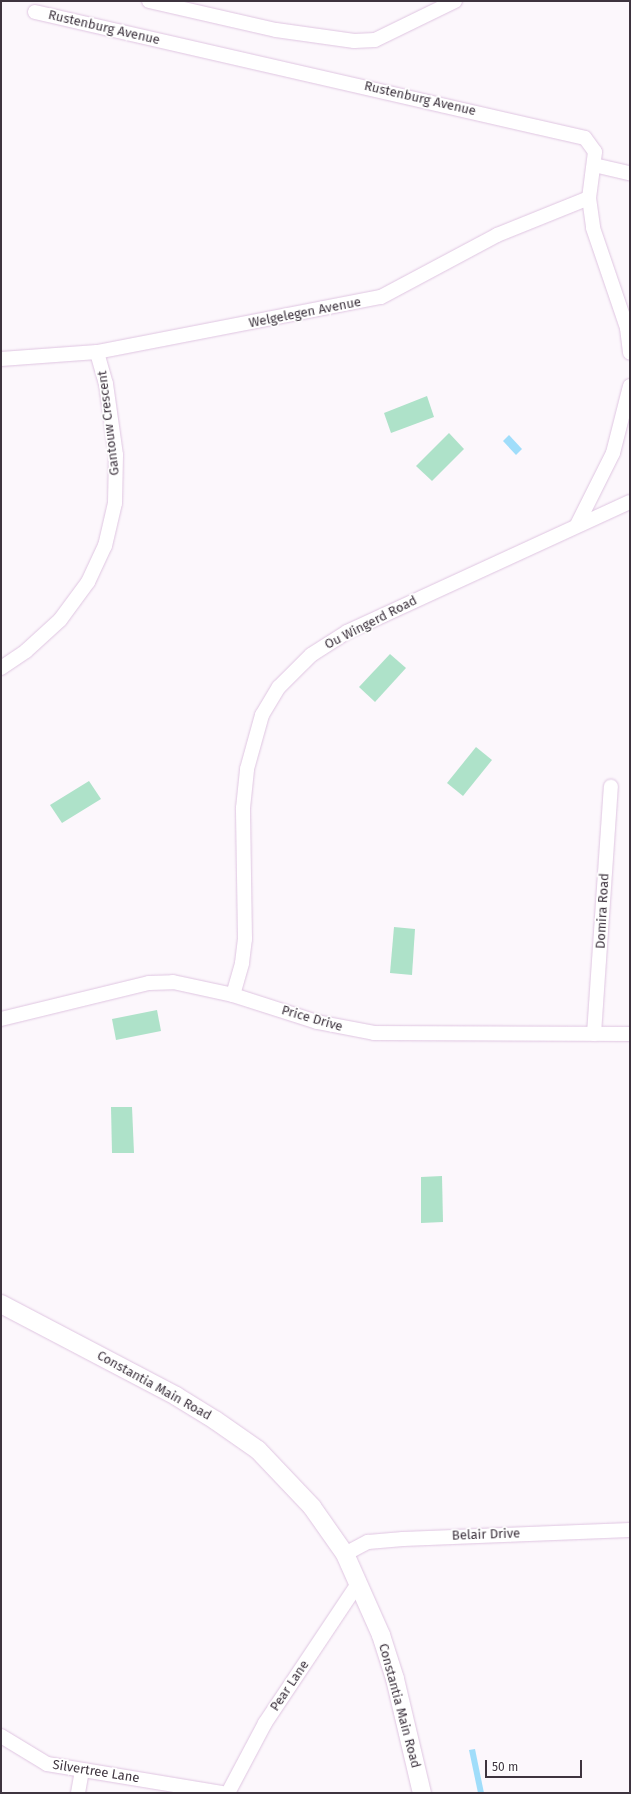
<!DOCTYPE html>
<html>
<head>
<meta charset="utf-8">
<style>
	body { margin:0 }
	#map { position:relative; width:631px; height:1794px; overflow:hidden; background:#fcf7fc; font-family:"Fira Sans",sans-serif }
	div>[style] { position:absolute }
	.green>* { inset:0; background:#aee2c9 }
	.water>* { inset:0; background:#a0ddfa }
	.roads { filter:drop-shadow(0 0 1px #dfc5e1) drop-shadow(0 0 1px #dfc5e1) }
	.minor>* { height:14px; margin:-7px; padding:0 7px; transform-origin:7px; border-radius:7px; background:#fff }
	.major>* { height:18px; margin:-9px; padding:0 9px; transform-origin:9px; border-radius:9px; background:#fff }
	span { translate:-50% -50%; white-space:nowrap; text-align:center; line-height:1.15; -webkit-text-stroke:3.5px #fff; paint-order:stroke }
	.street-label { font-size:13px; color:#3e343f }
	.frame { position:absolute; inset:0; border:2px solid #3e343f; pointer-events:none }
	.scale { position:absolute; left:485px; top:1760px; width:97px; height:18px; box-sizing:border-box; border:2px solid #3e343f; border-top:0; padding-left:5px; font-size:12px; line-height:14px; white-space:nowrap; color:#3e343f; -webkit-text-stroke:3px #fff; paint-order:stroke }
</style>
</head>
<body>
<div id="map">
	<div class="green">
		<i style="clip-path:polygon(427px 396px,434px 417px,391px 433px,384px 413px)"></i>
		<i style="clip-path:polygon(449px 433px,464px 449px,432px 481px,416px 466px)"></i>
		<i style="clip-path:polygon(390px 654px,406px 668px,375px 702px,359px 687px)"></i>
		<i style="clip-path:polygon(476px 747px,492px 760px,463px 796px,447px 783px)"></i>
		<i style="clip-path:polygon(89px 781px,101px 799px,62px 823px,50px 805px)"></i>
		<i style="clip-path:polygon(394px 927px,415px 929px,412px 975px,390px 973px)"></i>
		<i style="clip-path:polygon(157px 1010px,161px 1031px,116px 1040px,112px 1019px)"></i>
		<i style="clip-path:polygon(111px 1107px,132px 1107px,134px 1153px,112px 1153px)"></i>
		<i style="clip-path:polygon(442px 1176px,443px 1222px,421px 1223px,421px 1177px)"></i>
	</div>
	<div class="water">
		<i style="clip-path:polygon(509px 435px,522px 449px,516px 455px,503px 441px)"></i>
		<i style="clip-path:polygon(475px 1749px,484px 1793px,478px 1793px,469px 1750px)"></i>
	</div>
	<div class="roads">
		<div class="minor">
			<i style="left:149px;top:1px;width:130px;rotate:12.9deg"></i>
			<i style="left:276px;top:30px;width:79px;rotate:8deg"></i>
			<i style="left:354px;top:41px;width:21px;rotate:-3deg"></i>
			<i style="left:375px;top:40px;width:89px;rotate:-26deg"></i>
			<i style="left:35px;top:12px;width:564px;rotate:12.9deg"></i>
			<i style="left:585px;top:138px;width:17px;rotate:54deg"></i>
			<i style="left:595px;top:152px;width:46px;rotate:97.4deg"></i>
			<i style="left:589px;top:198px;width:30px;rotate:82deg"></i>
			<i style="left:593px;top:228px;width:106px;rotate:71.2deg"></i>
			<i style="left:627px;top:328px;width:25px;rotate:83deg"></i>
			<i style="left:594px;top:165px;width:37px;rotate:13deg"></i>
			<i style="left:1px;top:359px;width:96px;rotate:-4.2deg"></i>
			<i style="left:97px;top:352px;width:289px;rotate:-11deg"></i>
			<i style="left:381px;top:297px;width:132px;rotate:-28.1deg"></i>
			<i style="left:497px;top:235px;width:99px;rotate:-21.9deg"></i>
			<i style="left:577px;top:525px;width:80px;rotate:-63.4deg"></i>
			<i style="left:613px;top:453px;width:69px;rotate:-75.8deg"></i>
			<i style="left:1px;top:668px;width:30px;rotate:-34deg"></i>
			<i style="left:26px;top:651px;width:46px;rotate:-42.4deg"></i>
			<i style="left:60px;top:620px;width:47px;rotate:-53.6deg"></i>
			<i style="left:88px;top:582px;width:40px;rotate:-65deg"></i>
			<i style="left:105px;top:546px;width:44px;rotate:-76.9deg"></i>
			<i style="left:115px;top:503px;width:48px;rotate:-88.8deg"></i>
			<i style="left:116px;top:455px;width:72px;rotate:-98deg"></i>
			<i style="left:106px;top:384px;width:33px;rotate:-106deg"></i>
			<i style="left:233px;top:995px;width:33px;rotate:-74deg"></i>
			<i style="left:242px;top:963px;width:24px;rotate:-83deg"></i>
			<i style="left:245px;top:939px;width:131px;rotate:-90.9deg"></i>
			<i style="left:243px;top:808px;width:39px;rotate:-84deg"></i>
			<i style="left:247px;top:769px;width:56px;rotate:-74.5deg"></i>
			<i style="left:262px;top:715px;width:33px;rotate:-59deg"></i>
			<i style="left:279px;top:687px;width:45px;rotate:-45deg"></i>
			<i style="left:311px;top:655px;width:43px;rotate:-32.6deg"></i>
			<i style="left:347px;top:632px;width:311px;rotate:-24.7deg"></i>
			<i style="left:1px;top:1019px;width:152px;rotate:-13.7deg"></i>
			<i style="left:149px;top:983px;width:24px;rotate:-2deg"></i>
			<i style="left:173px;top:982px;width:61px;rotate:12.2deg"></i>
			<i style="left:233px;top:995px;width:88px;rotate:17.8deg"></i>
			<i style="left:317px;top:1022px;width:58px;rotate:10.9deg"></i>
			<i style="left:374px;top:1033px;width:256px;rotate:0.2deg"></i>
			<i style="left:594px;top:1034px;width:248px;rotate:-86.1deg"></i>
			<i style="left:345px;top:1554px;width:26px;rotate:-28deg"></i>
			<i style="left:368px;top:1542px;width:35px;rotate:-5deg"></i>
			<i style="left:403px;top:1539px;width:227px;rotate:-2.3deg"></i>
			<i style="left:1px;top:1736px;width:54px;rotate:31.3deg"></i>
			<i style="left:47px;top:1764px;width:177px;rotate:9.4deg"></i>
			<i style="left:78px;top:1793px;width:23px;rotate:-80deg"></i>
			<i style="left:228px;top:1793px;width:79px;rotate:-62.1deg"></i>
			<i style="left:265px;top:1723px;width:169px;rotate:-56.3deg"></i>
		</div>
		<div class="major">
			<i style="left:1px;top:1304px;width:198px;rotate:27.7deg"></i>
			<i style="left:176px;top:1396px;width:46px;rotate:31.6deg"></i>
			<i style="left:215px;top:1420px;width:52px;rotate:34.9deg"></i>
			<i style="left:258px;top:1450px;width:79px;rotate:46.5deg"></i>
			<i style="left:312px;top:1507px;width:57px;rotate:54.9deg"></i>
			<i style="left:345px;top:1554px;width:89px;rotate:66deg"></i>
			<i style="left:381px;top:1635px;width:46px;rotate:72.3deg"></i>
			<i style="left:395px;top:1679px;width:117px;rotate:76.7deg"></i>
		</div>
	</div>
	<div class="street-label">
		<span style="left:104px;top:28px;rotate:13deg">Rustenburg Avenue</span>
		<span style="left:420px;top:99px;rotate:13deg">Rustenburg Avenue</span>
		<span style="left:305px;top:313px;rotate:-11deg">Welgelegen Avenue</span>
		<span style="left:109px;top:423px;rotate:-97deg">Gantouw Crescent</span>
		<span style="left:371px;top:623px;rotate:-27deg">Ou Wingerd Road</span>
		<span style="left:603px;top:911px;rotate:-87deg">Domira Road</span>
		<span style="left:312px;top:1019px;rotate:16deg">Price Drive</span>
		<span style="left:154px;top:1386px;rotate:29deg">Constantia Main Road</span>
		<span style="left:486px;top:1535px;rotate:-2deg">Belair Drive</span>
		<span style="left:290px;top:1686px;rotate:-56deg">Pear Lane</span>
		<span style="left:399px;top:1706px;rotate:75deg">Constantia Main Road</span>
		<span style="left:96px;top:1772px;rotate:9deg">Silvertree Lane</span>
	</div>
	<div class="frame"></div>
	<div class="scale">50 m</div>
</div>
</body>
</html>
